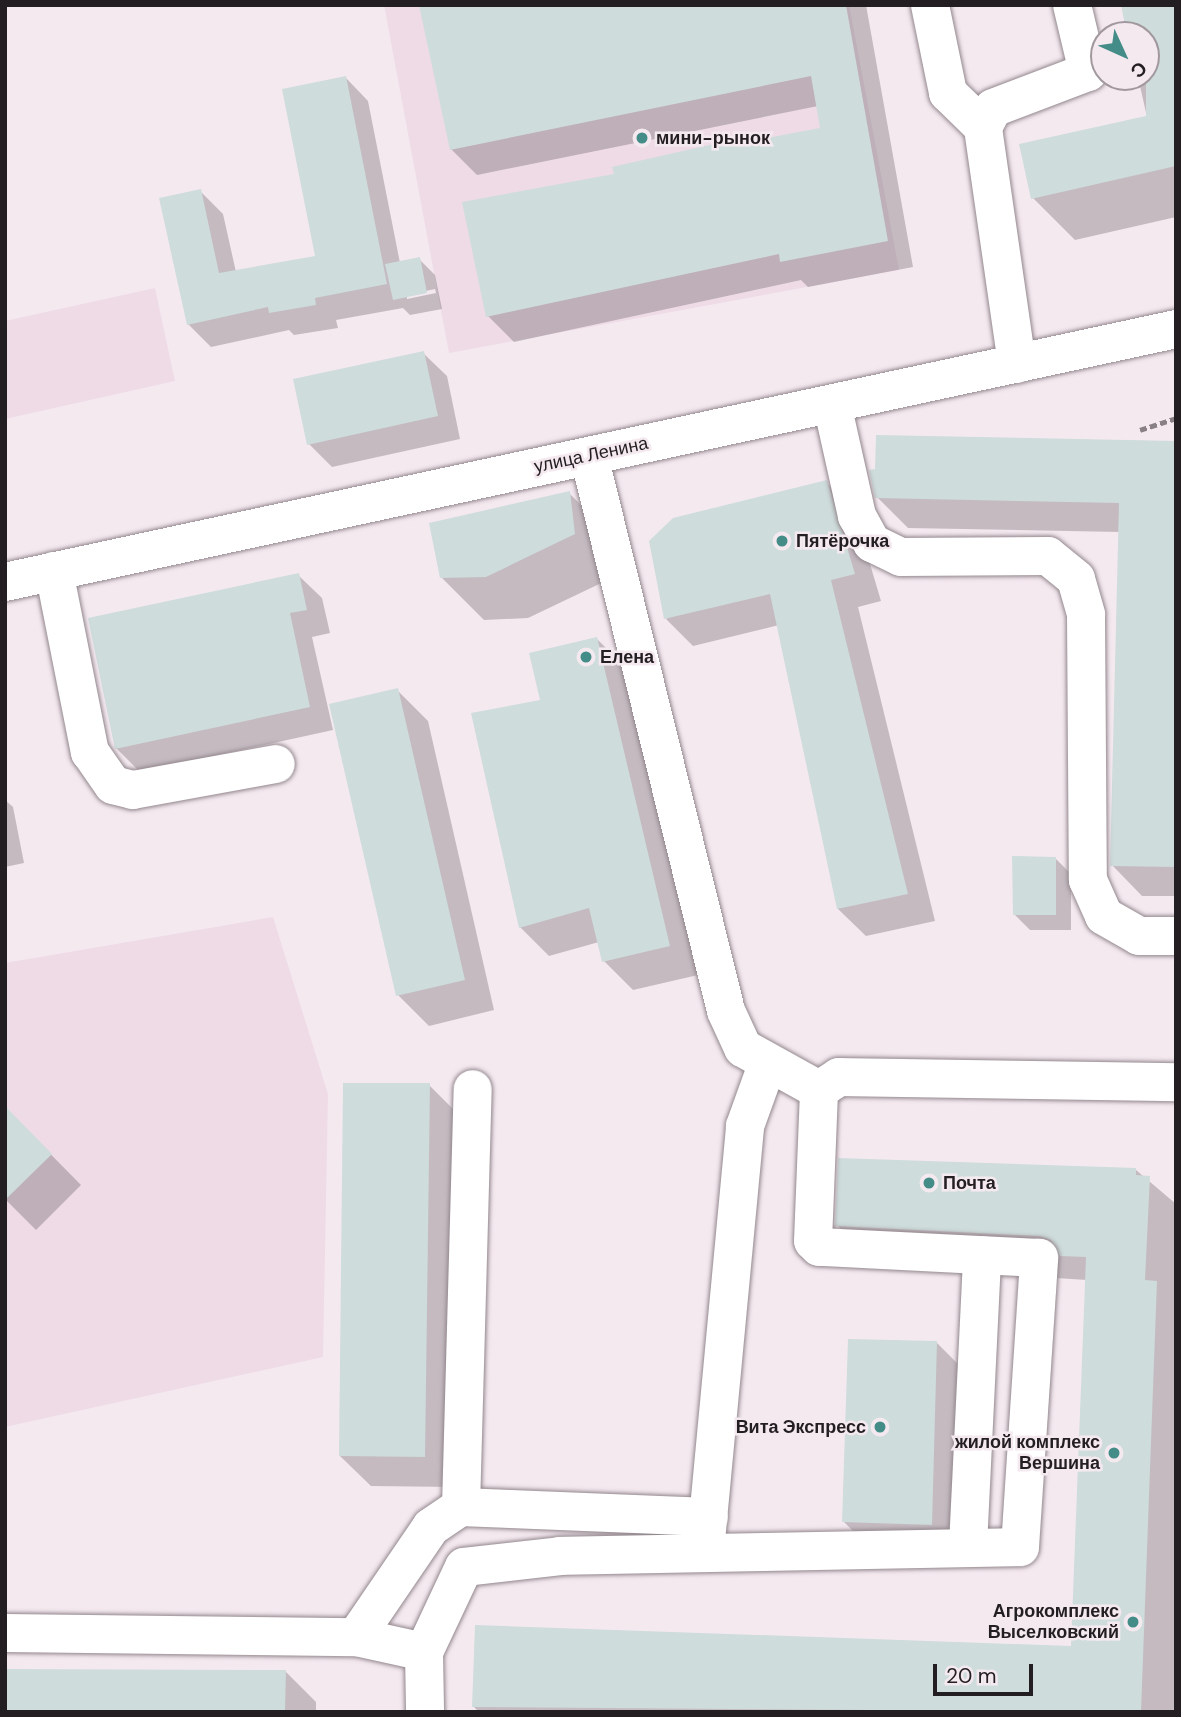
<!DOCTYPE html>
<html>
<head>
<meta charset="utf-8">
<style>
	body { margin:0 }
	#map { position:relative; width:1181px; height:1717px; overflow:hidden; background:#f5e9f0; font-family:"DM Sans",sans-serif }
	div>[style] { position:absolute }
	.built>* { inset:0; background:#eedbe6 }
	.shadow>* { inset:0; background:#0003 }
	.building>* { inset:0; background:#cedcdb }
	.path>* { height:4.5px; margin-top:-2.25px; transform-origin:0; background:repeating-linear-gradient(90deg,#888085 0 7px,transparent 0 10.5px) }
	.roads { filter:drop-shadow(0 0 2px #92878d) drop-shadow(0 0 2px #92878d) }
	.minor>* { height:38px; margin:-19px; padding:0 19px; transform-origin:19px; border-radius:19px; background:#fff }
	.dots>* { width:19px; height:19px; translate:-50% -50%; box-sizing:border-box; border:4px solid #f5e9f0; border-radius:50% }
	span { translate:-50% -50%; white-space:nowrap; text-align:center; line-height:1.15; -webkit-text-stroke:5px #f5e9f0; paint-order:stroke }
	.poi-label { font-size:18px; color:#221e21; font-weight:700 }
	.left { translate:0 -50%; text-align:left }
	.right { translate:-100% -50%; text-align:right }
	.street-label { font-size:18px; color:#221e21 }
	.frame { position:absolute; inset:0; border:7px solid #221e21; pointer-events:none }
	.north { position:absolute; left:1090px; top:21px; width:70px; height:70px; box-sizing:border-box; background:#f5e9f0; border:2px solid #a1989d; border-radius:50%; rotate:135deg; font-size:19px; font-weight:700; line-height:28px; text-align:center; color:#221e21 }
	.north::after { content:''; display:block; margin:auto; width:24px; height:32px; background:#448c88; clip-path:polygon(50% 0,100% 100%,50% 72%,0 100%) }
	.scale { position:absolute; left:933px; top:1664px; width:100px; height:32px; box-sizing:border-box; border:4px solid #221e21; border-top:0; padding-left:9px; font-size:21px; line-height:24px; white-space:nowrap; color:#221e21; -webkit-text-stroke:5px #f5e9f0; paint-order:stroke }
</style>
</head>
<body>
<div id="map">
	<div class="built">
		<i style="clip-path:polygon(384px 5px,849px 5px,899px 270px,449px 353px)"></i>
		<i style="clip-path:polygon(155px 288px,175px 381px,5px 419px,5px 321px)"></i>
		<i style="clip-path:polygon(273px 917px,328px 1094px,323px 1357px,5px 1427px,5px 963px)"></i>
	</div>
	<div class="shadow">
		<i style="clip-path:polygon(420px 5px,866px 5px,913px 267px,808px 287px,801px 280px,514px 342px,488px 316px,616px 175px,744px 139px,749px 144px,822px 129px,818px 106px,477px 175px,451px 149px)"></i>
		<i style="clip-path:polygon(1176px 5px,1176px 217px,1075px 240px,1033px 198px,1147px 117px,1138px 77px,1146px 77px,1146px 35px,1129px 35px)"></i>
		<i style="clip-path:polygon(evenodd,346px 78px,368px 101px,400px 263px,419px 259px,435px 275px,442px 309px,410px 315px,403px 308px,336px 320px,338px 328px,294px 335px,289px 330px,211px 347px,188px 324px,200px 191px,223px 214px,236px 272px,317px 257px,346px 78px,435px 289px,436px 293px,407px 299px,407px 295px,435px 289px)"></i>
		<i style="clip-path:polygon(423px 353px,447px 376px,460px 439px,332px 467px,309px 444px)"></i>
		<i style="clip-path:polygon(1176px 443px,1176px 896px,1142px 896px,1112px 865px,1120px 532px,908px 528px,877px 497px)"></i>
		<i style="clip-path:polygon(826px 482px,854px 510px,881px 601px,858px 607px,935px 921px,866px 936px,838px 909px,779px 625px,693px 646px,666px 619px)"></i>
		<i style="clip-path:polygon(569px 493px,611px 535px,616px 576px,528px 618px,484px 620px,442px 578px)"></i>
		<i style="clip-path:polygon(298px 575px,322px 598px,330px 633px,312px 637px,333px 730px,140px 772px,116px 748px)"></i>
		<i style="clip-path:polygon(596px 638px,625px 667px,698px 975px,633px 990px,604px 961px,599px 942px,549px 956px,520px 927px,542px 701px)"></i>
		<i style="clip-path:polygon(397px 690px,428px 721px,494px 1010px,429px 1026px,398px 995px)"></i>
		<i style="clip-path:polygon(5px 800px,13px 807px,24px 863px,5px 867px)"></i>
		<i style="clip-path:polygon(1055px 858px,1071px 874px,1071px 930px,1030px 930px,1014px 914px)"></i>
		<i style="clip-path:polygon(429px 1085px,460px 1116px,455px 1487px,371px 1486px,340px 1456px)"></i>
		<i style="clip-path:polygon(5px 1108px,81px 1185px,36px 1230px,5px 1199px)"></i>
		<i style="clip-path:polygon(1136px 1170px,1176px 1204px,1176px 1712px,479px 1712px,474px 1707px,1073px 1648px,1087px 1280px,879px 1267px,837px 1225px)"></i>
		<i style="clip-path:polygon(937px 1343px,979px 1385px,973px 1566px,886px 1564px,844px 1522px)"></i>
		<i style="clip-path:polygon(285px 1671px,316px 1702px,316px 1712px,5px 1712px)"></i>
	</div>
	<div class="building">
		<i style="clip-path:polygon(419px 5px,846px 5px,888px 241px,780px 262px,779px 254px,486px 317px,462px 202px,614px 174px,612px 167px,745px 137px,746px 142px,820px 128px,811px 76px,450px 150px)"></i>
		<i style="clip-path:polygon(1121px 5px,1176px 5px,1176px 166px,1031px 199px,1019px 144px,1146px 116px,1146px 35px,1127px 35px)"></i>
		<i style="clip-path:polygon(346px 76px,387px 284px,315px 298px,316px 305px,269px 313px,268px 307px,187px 325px,159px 198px,201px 189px,219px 273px,315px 256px,282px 89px)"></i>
		<i style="clip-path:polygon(420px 257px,427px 293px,393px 300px,385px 264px)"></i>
		<i style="clip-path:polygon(424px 351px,438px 416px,307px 445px,293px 379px)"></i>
		<i style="clip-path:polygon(876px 435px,1176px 441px,1176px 867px,1110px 866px,1119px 503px,875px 498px,869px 470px,875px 469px)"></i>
		<i style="clip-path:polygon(827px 480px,855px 574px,831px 580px,908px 894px,837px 909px,770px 594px,664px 619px,649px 541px,673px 518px)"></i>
		<i style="clip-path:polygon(570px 491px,575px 534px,486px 577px,440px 578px,429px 523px)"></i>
		<i style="clip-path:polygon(299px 573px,307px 610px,290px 613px,310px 707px,115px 749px,88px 618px)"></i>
		<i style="clip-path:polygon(597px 637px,670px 946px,602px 962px,589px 908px,519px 928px,471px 713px,540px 700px,529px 653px)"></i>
		<i style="clip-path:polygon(398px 688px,465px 980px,396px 996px,329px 704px)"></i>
		<i style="clip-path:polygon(1012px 856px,1056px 857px,1056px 915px,1013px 915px)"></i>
		<i style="clip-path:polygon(343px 1083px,430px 1083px,425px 1457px,339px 1456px)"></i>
		<i style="clip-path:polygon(5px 1106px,52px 1154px,5px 1200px)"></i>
		<i style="clip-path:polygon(838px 1158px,1136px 1168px,1136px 1175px,1150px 1176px,1145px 1280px,1157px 1281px,1141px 1712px,472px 1707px,475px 1625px,1071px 1646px,1086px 1257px,1060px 1256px,1051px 1240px,1040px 1236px,835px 1226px)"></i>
		<i style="clip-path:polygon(848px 1339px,937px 1341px,932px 1525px,842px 1522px)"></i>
		<i style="clip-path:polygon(5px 1669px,286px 1670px,285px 1712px,5px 1712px)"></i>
	</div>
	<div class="path">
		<i style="left:1140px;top:430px;width:38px;rotate:-18deg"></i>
	</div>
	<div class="roads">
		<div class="minor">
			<i style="left:930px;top:5px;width:90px;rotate:78.4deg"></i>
			<i style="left:948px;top:93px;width:49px;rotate:44.2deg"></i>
			<i style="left:1017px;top:364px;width:239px;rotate:-98.2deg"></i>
			<i style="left:983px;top:127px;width:21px;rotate:-62deg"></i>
			<i style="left:993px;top:108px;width:102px;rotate:-20.8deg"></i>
			<i style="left:1088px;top:72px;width:69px;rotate:-103.4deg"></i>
			<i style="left:832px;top:404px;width:115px;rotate:77.4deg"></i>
			<i style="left:857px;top:516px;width:31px;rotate:61deg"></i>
			<i style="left:872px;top:543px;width:32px;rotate:26deg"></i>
			<i style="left:901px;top:557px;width:147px;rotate:-0.4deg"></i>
			<i style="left:1048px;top:556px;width:36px;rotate:39deg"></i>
			<i style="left:1076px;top:579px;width:37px;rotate:74deg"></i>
			<i style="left:1086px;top:615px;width:265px;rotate:89.6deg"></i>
			<i style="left:1088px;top:880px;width:39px;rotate:66deg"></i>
			<i style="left:1104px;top:916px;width:40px;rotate:29.7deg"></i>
			<i style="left:1139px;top:936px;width:37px"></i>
			<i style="left:589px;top:456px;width:572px;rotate:76.13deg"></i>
			<i style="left:726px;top:1011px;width:41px;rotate:65.3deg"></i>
			<i style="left:743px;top:1048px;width:87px;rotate:28.9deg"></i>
			<i style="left:54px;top:571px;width:185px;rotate:78.8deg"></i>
			<i style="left:90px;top:752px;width:40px;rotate:55.1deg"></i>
			<i style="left:113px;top:785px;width:21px;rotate:14deg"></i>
			<i style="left:133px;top:790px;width:145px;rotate:-10.3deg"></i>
			<i style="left:5px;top:582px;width:1198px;rotate:-12.19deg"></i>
			<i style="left:461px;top:1507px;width:418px;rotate:-88.4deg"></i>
			<i style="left:968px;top:1546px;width:291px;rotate:-87.2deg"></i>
			<i style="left:705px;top:1551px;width:427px;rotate:-84.6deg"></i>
			<i style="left:745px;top:1126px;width:65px;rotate:-70.2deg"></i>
			<i style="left:5px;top:1633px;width:351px;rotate:0.7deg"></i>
			<i style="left:356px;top:1637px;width:70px;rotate:12.4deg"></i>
			<i style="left:424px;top:1652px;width:94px;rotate:-64.8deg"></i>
			<i style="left:464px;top:1567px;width:97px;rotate:-6.5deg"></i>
			<i style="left:560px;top:1556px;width:460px;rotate:-1.1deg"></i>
			<i style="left:1020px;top:1547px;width:290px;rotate:-86.2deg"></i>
			<i style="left:1039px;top:1258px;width:220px;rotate:-177.1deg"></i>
			<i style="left:819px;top:1247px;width:8px;rotate:-135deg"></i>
			<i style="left:813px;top:1241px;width:151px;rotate:-87.7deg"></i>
			<i style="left:819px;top:1090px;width:24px;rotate:-33deg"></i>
			<i style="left:839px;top:1077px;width:337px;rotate:0.9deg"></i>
			<i style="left:356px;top:1637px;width:133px;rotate:-55.7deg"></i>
			<i style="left:431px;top:1527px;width:36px;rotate:-34deg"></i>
			<i style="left:461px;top:1507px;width:248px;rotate:2.3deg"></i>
			<i style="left:424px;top:1652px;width:60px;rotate:89deg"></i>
		</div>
	</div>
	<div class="dots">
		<i style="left:642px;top:138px;background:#448c88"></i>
		<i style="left:782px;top:541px;background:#448c88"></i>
		<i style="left:586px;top:657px;background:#448c88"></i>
		<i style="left:929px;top:1183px;background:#448c88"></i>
		<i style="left:880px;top:1427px;background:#448c88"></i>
		<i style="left:1114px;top:1453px;background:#448c88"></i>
		<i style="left:1133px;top:1622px;background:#448c88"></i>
	</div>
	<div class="poi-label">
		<span class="left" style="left:656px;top:138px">мини-рынок</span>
		<span class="left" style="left:796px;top:541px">Пятёрочка</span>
		<span class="left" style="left:600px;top:657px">Елена</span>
		<span class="left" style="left:943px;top:1183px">Почта</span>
		<span class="right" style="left:866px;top:1427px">Вита Экспресс</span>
		<span class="right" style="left:1100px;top:1453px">жилой комплекс<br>Вершина</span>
		<span class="right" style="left:1119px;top:1622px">Агрокомплекс<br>Выселковский</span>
	</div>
	<div class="street-label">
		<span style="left:591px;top:455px;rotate:-12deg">улица Ленина</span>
	</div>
	<div class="frame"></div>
	<div class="north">С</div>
	<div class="scale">20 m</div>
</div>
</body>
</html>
